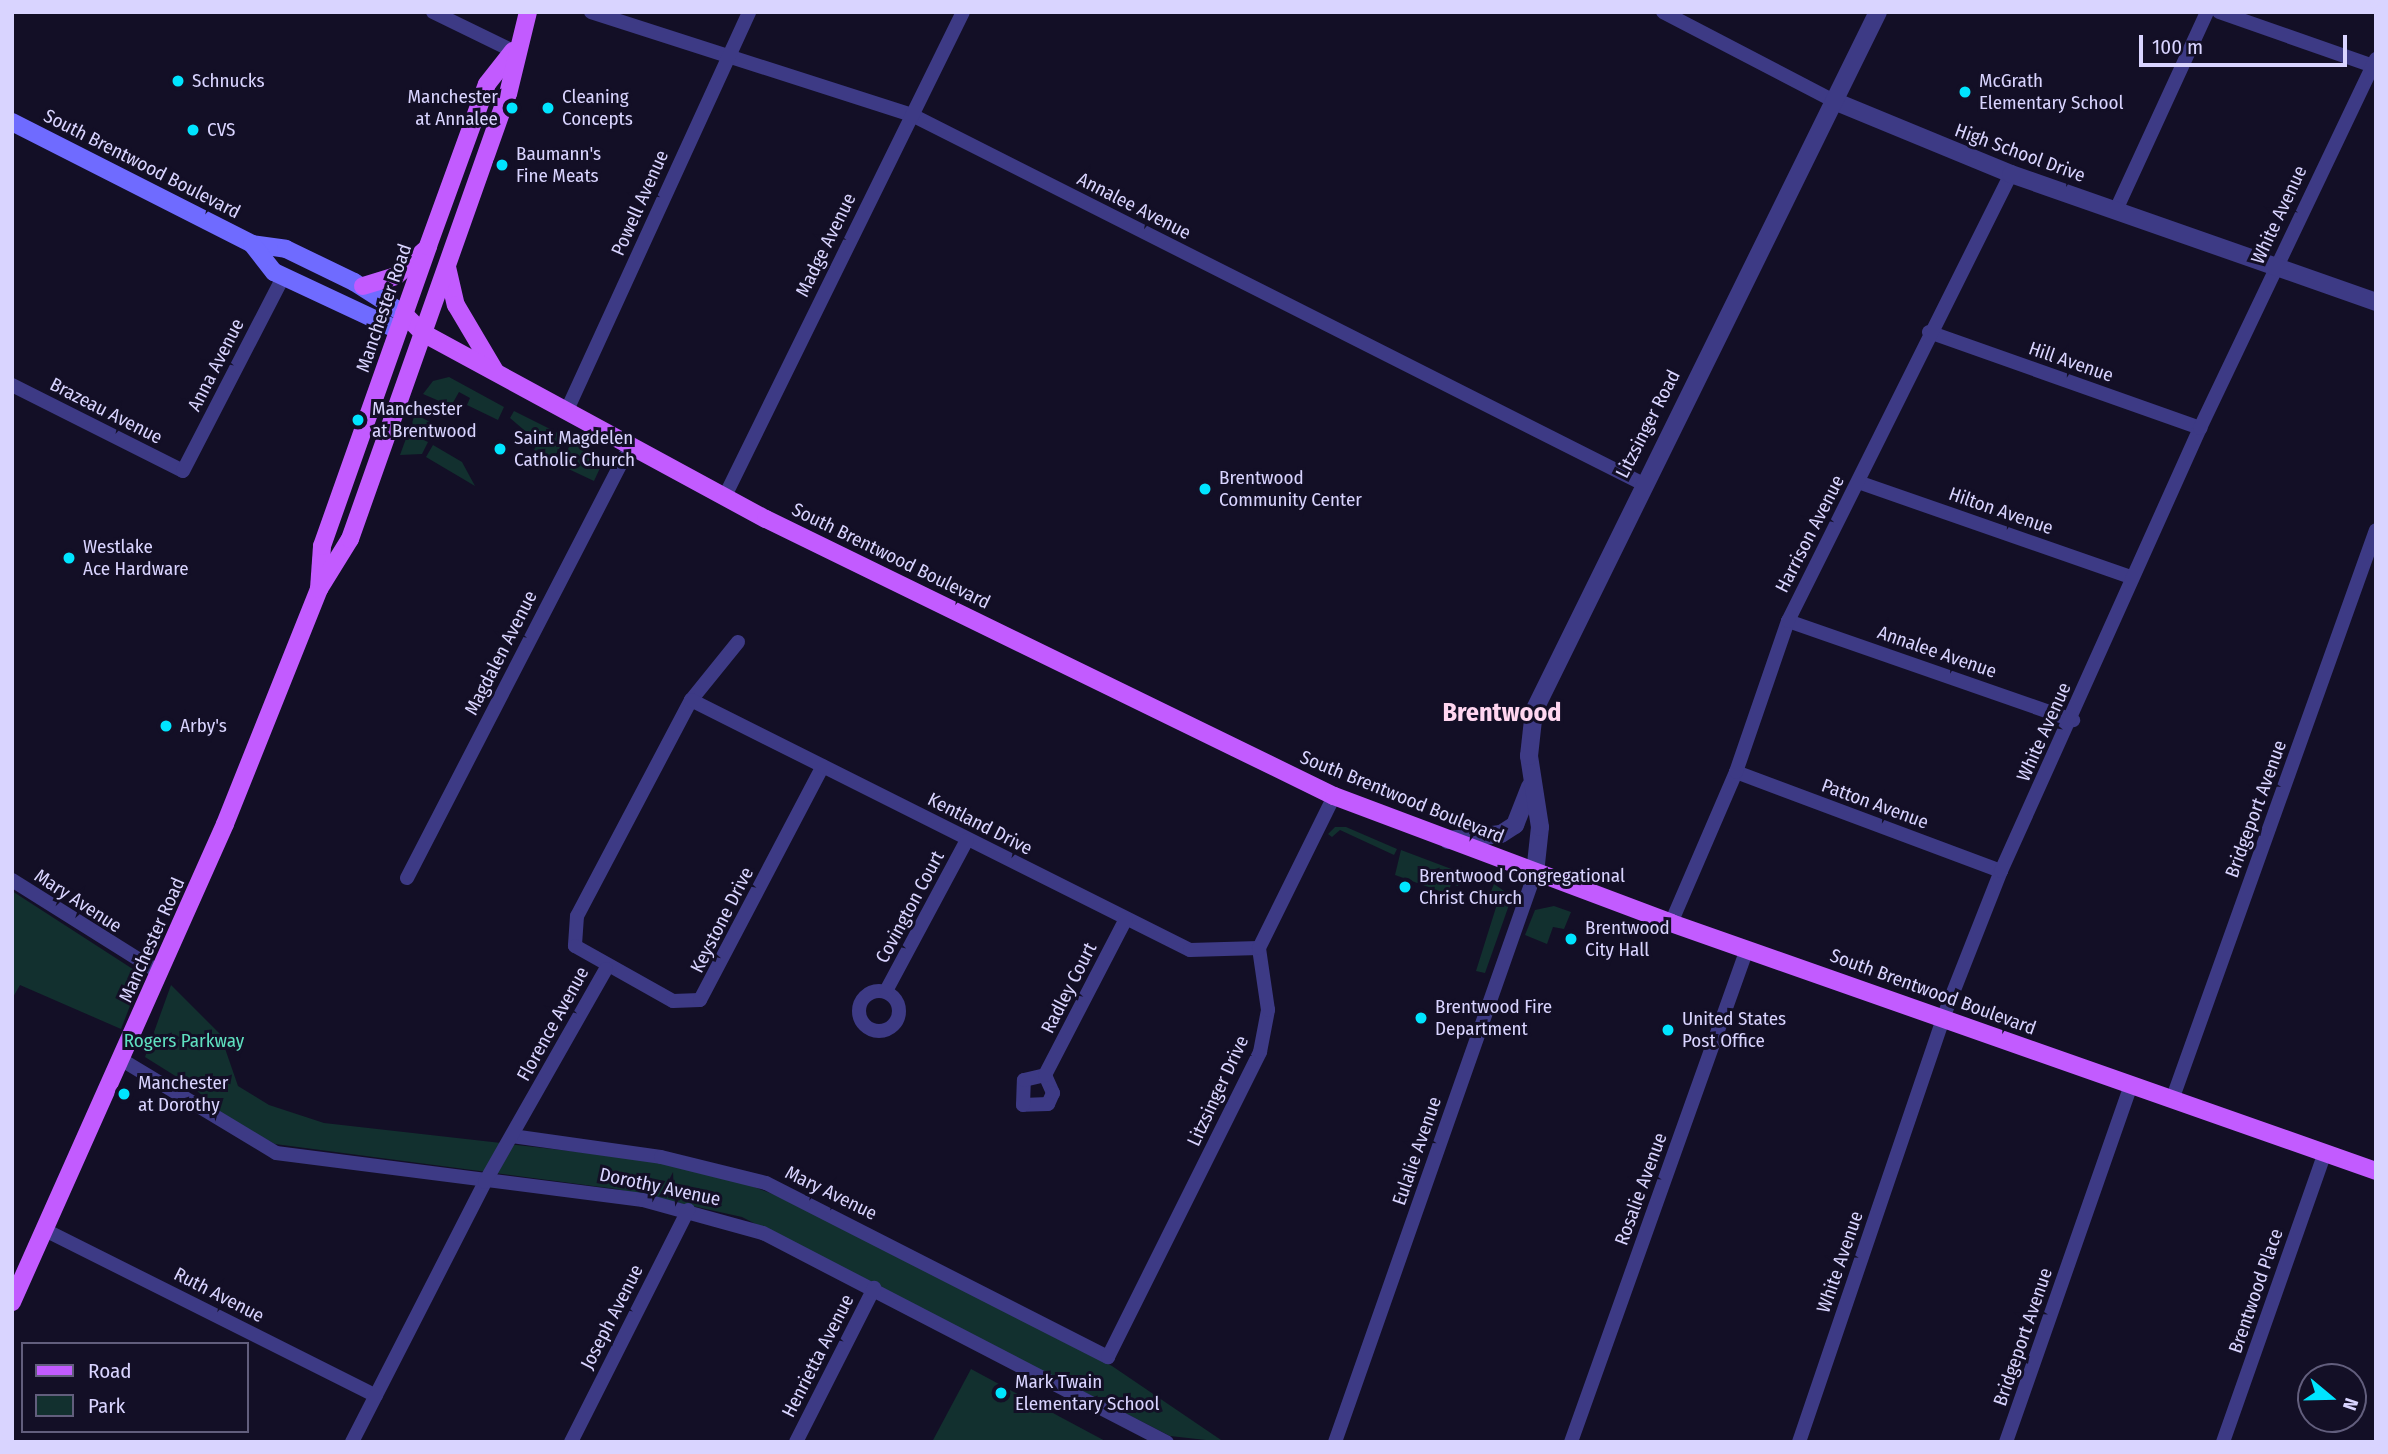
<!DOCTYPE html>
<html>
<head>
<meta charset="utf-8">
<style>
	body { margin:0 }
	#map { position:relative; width:2388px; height:1454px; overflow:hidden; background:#130f26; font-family:"Fira Sans Condensed",sans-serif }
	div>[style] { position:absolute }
	.green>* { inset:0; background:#12302f }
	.minor>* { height:14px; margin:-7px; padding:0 7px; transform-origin:7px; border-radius:7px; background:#3d3a85 }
	.minor>.ring { margin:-7px; padding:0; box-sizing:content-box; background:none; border:14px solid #3d3a85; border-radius:50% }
	.tertiary>* { height:18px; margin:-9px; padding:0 9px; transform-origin:9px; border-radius:9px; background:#3d3a85 }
	.secondary>* { height:18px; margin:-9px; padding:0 9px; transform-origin:9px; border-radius:9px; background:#6f6bff }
	.primary>* { height:18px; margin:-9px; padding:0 9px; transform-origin:9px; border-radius:9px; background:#c25bff }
	.dots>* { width:19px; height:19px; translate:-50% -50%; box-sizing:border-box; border:4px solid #130f26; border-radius:50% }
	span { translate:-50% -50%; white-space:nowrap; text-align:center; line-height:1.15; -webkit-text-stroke:6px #130f26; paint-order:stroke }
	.poi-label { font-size:19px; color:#d9d4ff }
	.left { translate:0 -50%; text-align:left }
	.right { translate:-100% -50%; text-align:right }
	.street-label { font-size:19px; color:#d9d4ff }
	.park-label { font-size:19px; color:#5fe0c0 }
	.district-label { font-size:26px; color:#ffd6f0; font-weight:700 }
	.frame { position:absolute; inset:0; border:14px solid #d9d4ff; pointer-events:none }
	.legend { position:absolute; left:21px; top:1342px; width:228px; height:91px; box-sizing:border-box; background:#130f26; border:2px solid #625e7d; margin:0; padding:9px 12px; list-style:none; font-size:21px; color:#d9d4ff }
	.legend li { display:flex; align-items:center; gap:14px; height:35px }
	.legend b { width:35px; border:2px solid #625e7d }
	.north { position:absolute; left:2297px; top:1363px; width:70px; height:70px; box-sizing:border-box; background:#130f26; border:2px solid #625e7d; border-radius:50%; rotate:109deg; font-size:19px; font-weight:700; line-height:28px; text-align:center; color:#d9d4ff }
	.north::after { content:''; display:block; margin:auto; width:24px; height:32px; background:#00e5ff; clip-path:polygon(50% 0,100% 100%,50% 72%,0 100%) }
	.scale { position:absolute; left:2139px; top:35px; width:208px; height:32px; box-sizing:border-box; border:4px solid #d9d4ff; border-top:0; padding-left:9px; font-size:21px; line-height:24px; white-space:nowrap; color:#d9d4ff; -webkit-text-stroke:5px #130f26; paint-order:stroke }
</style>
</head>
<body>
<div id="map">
	<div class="green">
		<i style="clip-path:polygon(449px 377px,504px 407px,498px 420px,467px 405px,470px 398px,459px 392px,451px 406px,423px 394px,433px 381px)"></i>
		<i style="clip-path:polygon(514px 411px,566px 437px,553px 459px,534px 450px,538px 442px,510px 418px)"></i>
		<i style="clip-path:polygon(415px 414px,441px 428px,438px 440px,411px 426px)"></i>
		<i style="clip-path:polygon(408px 433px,428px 442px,422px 454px,400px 455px)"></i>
		<i style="clip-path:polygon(572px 441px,596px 456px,600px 468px,594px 481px,560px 465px)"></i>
		<i style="clip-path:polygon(433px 445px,462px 462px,475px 486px,426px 457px)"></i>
		<i style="clip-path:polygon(1335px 827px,1346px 827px,1397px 849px,1394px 855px,1340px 830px,1332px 837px,1328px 834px)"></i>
		<i style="clip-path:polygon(1401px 850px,1462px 873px,1458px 886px,1451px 884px,1448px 894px,1395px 875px)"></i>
		<i style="clip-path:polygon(1494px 884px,1507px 893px,1509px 905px,1485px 973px,1476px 971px,1498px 901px,1490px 894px)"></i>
		<i style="clip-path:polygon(12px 891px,142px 975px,121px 1029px,20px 985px,12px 999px)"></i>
		<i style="clip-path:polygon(1554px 906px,1571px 912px,1564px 929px,1553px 927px,1547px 944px,1525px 935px,1535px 910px)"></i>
		<i style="clip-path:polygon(171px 985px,220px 1034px,238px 1086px,269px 1105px,324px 1123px,650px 1160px,749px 1185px,799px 1204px,1112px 1366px,1224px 1442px,1170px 1436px,742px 1217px,616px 1189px,275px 1144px,226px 1118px,193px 1087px,145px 1057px)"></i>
		<i style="clip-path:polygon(971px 1369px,1107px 1442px,932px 1442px)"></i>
	</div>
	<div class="minor">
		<i style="left:433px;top:12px;width:89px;rotate:26deg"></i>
		<i style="left:591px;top:12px;width:337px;rotate:17.8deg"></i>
		<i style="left:912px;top:115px;width:817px;rotate:26.78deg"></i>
		<i style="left:1663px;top:12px;width:193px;rotate:27.5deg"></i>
		<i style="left:2219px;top:12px;width:163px;rotate:19.3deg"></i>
		<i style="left:2116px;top:210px;width:218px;rotate:-65.3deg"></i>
		<i style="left:1929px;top:332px;width:288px;rotate:19.5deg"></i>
		<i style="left:12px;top:385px;width:191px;rotate:26.7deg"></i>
		<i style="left:183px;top:471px;width:218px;rotate:-62.7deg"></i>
		<i style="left:567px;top:410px;width:438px;rotate:-65.4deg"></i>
		<i style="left:1858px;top:482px;width:289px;rotate:19.2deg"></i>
		<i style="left:725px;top:496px;width:539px;rotate:-63.82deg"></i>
		<i style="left:1788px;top:621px;width:302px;rotate:19.2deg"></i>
		<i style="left:738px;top:642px;width:75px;rotate:129deg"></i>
		<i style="left:691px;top:700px;width:244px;rotate:117.8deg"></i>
		<i style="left:577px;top:916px;width:30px;rotate:94deg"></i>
		<i style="left:575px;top:946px;width:112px;rotate:29.3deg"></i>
		<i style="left:673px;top:1001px;width:27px;rotate:-2deg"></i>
		<i style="left:700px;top:1000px;width:264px;rotate:-62.3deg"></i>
		<i style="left:691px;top:700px;width:558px;rotate:26.61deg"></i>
		<i style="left:1190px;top:950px;width:69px;rotate:-1.7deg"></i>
		<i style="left:1736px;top:772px;width:283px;rotate:20.5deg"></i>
		<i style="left:407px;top:878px;width:486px;rotate:-62.7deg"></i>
		<i style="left:12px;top:880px;width:175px;rotate:32.1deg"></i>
		<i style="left:1671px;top:923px;width:164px;rotate:-66.7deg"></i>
		<i style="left:1736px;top:772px;width:160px;rotate:-71deg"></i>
		<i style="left:1788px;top:621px;width:500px;rotate:-63.5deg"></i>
		<i class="ring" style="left:859px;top:991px;width:26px;height:26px"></i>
		<i style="left:886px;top:991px;width:171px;rotate:-61.8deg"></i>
		<i style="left:122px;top:1060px;width:180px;rotate:31.1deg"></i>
		<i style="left:276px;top:1153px;width:370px;rotate:7.3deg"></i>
		<i style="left:643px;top:1200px;width:124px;rotate:15.4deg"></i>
		<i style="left:763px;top:1233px;width:455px;rotate:27.4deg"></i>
		<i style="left:1045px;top:1075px;width:20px;rotate:66deg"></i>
		<i style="left:1053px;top:1093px;width:12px;rotate:114deg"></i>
		<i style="left:1048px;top:1104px;width:25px;rotate:178deg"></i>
		<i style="left:1023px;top:1105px;width:25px;rotate:-88deg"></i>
		<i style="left:1024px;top:1080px;width:22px;rotate:-13deg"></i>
		<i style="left:1045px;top:1075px;width:176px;rotate:-62.6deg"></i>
		<i style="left:2172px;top:1100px;width:605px;rotate:-70.31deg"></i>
		<i style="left:512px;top:1136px;width:150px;rotate:8deg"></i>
		<i style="left:661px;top:1157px;width:108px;rotate:13.9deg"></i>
		<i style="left:766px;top:1183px;width:384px;rotate:27deg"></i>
		<i style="left:1108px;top:1357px;width:341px;rotate:-63.5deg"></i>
		<i style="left:1260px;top:1052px;width:43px;rotate:-79.2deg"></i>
		<i style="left:1268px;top:1010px;width:63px;rotate:-98.3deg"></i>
		<i style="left:1259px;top:948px;width:169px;rotate:-63.7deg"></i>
		<i style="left:45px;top:1230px;width:370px;rotate:26.6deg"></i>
		<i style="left:352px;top:1442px;width:292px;rotate:-62.9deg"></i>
		<i style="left:485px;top:1182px;width:245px;rotate:-60.4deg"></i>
		<i style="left:571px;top:1442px;width:260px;rotate:-63.2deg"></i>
		<i style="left:796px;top:1442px;width:173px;rotate:-63.1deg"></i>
		<i style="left:1335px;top:1442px;width:603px;rotate:-70.63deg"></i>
		<i style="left:1571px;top:1442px;width:523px;rotate:-70.35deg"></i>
		<i style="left:1799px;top:1442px;width:448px;rotate:-71.2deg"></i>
		<i style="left:1943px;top:1018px;width:158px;rotate:-68.5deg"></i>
		<i style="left:2001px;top:871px;width:486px;rotate:-65.8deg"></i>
		<i style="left:2200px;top:428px;width:409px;rotate:-64.5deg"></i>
		<i style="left:2006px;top:1442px;width:377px;rotate:-70.7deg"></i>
		<i style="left:2223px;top:1442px;width:306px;rotate:-70.6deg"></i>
	</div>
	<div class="tertiary">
		<i style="left:1834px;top:101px;width:191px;rotate:22.4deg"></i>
		<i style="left:2011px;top:174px;width:387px;rotate:19.3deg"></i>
		<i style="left:1448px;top:840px;width:53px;rotate:-6.5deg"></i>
		<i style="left:1501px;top:834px;width:17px;rotate:-33deg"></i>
		<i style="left:1515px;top:825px;width:41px;rotate:-68.5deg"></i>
		<i style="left:1535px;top:873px;width:46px;rotate:-83.8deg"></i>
		<i style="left:1540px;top:827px;width:72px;rotate:-98.8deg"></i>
		<i style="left:1529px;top:756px;width:45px;rotate:-83.7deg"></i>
		<i style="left:1534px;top:711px;width:779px;rotate:-63.8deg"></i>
	</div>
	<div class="secondary">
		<i style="left:12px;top:122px;width:269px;rotate:26.9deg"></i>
		<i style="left:252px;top:244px;width:34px;rotate:8deg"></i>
		<i style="left:286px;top:249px;width:76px;rotate:25.9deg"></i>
		<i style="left:354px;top:282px;width:59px;rotate:32.6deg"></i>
		<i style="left:252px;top:244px;width:36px;rotate:52deg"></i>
		<i style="left:274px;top:272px;width:137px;rotate:25.1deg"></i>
	</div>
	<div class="primary">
		<i style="left:447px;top:267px;width:39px;rotate:77deg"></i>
		<i style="left:456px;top:305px;width:77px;rotate:59.4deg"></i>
		<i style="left:363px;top:286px;width:34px;rotate:-17deg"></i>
		<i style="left:396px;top:276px;width:38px;rotate:-42deg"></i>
		<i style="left:404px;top:314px;width:27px;rotate:45deg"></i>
		<i style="left:423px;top:333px;width:390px;rotate:28.5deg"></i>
		<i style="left:766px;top:519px;width:632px;rotate:26deg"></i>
		<i style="left:1334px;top:796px;width:360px;rotate:20.6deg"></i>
		<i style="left:1671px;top:923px;width:747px;rotate:19.38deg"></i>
		<i style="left:319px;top:589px;width:43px;rotate:-86deg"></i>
		<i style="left:322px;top:546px;width:318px;rotate:-70.5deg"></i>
		<i style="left:428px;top:246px;width:172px;rotate:-70deg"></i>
		<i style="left:487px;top:84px;width:42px;rotate:-51.8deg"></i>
		<i style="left:12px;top:1302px;width:523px;rotate:-65.98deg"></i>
		<i style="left:225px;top:824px;width:253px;rotate:-68.2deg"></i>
		<i style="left:319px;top:589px;width:59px;rotate:-58.2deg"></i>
		<i style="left:350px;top:539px;width:472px;rotate:-70.5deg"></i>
		<i style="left:508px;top:94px;width:84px;rotate:-76.3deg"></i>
	</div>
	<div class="dots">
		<i style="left:178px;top:81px;background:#00e5ff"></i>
		<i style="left:1965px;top:92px;background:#00e5ff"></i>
		<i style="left:512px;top:108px;background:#00e5ff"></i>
		<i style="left:548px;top:108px;background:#00e5ff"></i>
		<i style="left:193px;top:130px;background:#00e5ff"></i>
		<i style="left:502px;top:165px;background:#00e5ff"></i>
		<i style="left:358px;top:420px;background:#00e5ff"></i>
		<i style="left:500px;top:449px;background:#00e5ff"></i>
		<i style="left:1205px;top:489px;background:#00e5ff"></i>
		<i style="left:69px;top:558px;background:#00e5ff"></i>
		<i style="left:166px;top:726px;background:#00e5ff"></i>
		<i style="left:1405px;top:887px;background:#00e5ff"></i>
		<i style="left:1571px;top:939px;background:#00e5ff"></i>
		<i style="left:1421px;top:1018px;background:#00e5ff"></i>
		<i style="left:1668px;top:1030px;background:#00e5ff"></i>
		<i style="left:124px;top:1094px;background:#00e5ff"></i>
		<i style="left:1001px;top:1393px;background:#00e5ff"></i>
	</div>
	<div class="poi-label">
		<span class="left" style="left:192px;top:81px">Schnucks</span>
		<span class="left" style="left:1979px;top:92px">McGrath<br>Elementary School</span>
		<span class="right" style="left:498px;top:108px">Manchester<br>at Annalee</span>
		<span class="left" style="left:562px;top:108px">Cleaning<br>Concepts</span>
		<span class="left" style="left:207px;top:130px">CVS</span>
		<span class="left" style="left:516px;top:165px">Baumann's<br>Fine Meats</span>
		<span class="left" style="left:372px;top:420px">Manchester<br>at Brentwood</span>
		<span class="left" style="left:514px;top:449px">Saint Magdelen<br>Catholic Church</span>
		<span class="left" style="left:1219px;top:489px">Brentwood<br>Community Center</span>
		<span class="left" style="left:83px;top:558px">Westlake<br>Ace Hardware</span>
		<span class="left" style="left:180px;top:726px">Arby's</span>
		<span class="left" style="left:1419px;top:887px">Brentwood Congregational<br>Christ Church</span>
		<span class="left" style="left:1585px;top:939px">Brentwood<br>City Hall</span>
		<span class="left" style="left:1435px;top:1018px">Brentwood Fire<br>Department</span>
		<span class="left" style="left:1682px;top:1030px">United States<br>Post Office</span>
		<span class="left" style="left:138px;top:1094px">Manchester<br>at Dorothy</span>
		<span class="left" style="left:1015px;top:1393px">Mark Twain<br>Elementary School</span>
	</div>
	<div class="street-label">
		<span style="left:2020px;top:153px;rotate:20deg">High School Drive</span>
		<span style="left:142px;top:164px;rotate:27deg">South Brentwood Boulevard</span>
		<span style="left:640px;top:203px;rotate:-66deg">Powell Avenue</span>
		<span style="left:1134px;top:206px;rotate:27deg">Annalee Avenue</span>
		<span style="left:2279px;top:215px;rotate:-65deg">White Avenue</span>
		<span style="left:826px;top:245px;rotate:-64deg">Madge Avenue</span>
		<span style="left:384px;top:308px;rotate:-71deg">Manchester Road</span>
		<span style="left:2071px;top:362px;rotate:19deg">Hill Avenue</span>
		<span style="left:216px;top:365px;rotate:-63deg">Anna Avenue</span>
		<span style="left:106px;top:411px;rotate:27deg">Brazeau Avenue</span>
		<span style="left:1648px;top:424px;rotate:-63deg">Litzsinger Road</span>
		<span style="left:2001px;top:511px;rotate:19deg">Hilton Avenue</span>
		<span style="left:1810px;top:534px;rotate:-63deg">Harrison Avenue</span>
		<span style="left:891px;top:556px;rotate:26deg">South Brentwood Boulevard</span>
		<span style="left:1937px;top:652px;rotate:19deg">Annalee Avenue</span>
		<span style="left:501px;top:653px;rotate:-63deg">Magdalen Avenue</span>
		<span style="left:2044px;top:732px;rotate:-66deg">White Avenue</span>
		<span style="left:1402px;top:797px;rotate:22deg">South Brentwood Boulevard</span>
		<span style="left:1875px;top:804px;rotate:20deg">Patton Avenue</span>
		<span style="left:2256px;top:809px;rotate:-70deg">Bridgeport Avenue</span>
		<span style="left:980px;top:824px;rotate:27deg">Kentland Drive</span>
		<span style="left:78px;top:901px;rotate:33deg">Mary Avenue</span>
		<span style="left:910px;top:907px;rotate:-62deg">Covington Court</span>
		<span style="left:722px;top:920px;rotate:-63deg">Keystone Drive</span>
		<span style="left:152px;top:940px;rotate:-66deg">Manchester Road</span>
		<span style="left:1069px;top:988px;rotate:-63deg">Radley Court</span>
		<span style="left:1933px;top:992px;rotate:20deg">South Brentwood Boulevard</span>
		<span style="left:553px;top:1024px;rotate:-61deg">Florence Avenue</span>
		<span style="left:1218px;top:1091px;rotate:-65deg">Litzsinger Drive</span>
		<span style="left:1417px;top:1151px;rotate:-71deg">Eulalie Avenue</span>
		<span style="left:660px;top:1187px;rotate:12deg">Dorothy Avenue</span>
		<span style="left:1641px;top:1189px;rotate:-70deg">Rosalie Avenue</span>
		<span style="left:831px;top:1193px;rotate:26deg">Mary Avenue</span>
		<span style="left:1840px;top:1262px;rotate:-71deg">White Avenue</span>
		<span style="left:2256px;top:1291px;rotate:-71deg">Brentwood Place</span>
		<span style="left:219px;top:1295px;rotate:27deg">Ruth Avenue</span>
		<span style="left:612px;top:1317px;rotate:-63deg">Joseph Avenue</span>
		<span style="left:2023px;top:1337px;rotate:-71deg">Bridgeport Avenue</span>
		<span style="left:818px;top:1356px;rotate:-63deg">Henrietta Avenue</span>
	</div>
	<div class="park-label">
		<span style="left:184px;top:1041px">Rogers Parkway</span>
	</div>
	<div class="district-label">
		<span style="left:1502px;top:713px">Brentwood</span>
	</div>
	<div class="frame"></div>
	<ul class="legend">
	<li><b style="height:9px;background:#c25bff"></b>Road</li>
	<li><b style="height:19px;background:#12302f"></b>Park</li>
	</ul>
	<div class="north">N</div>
	<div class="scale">100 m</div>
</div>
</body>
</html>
